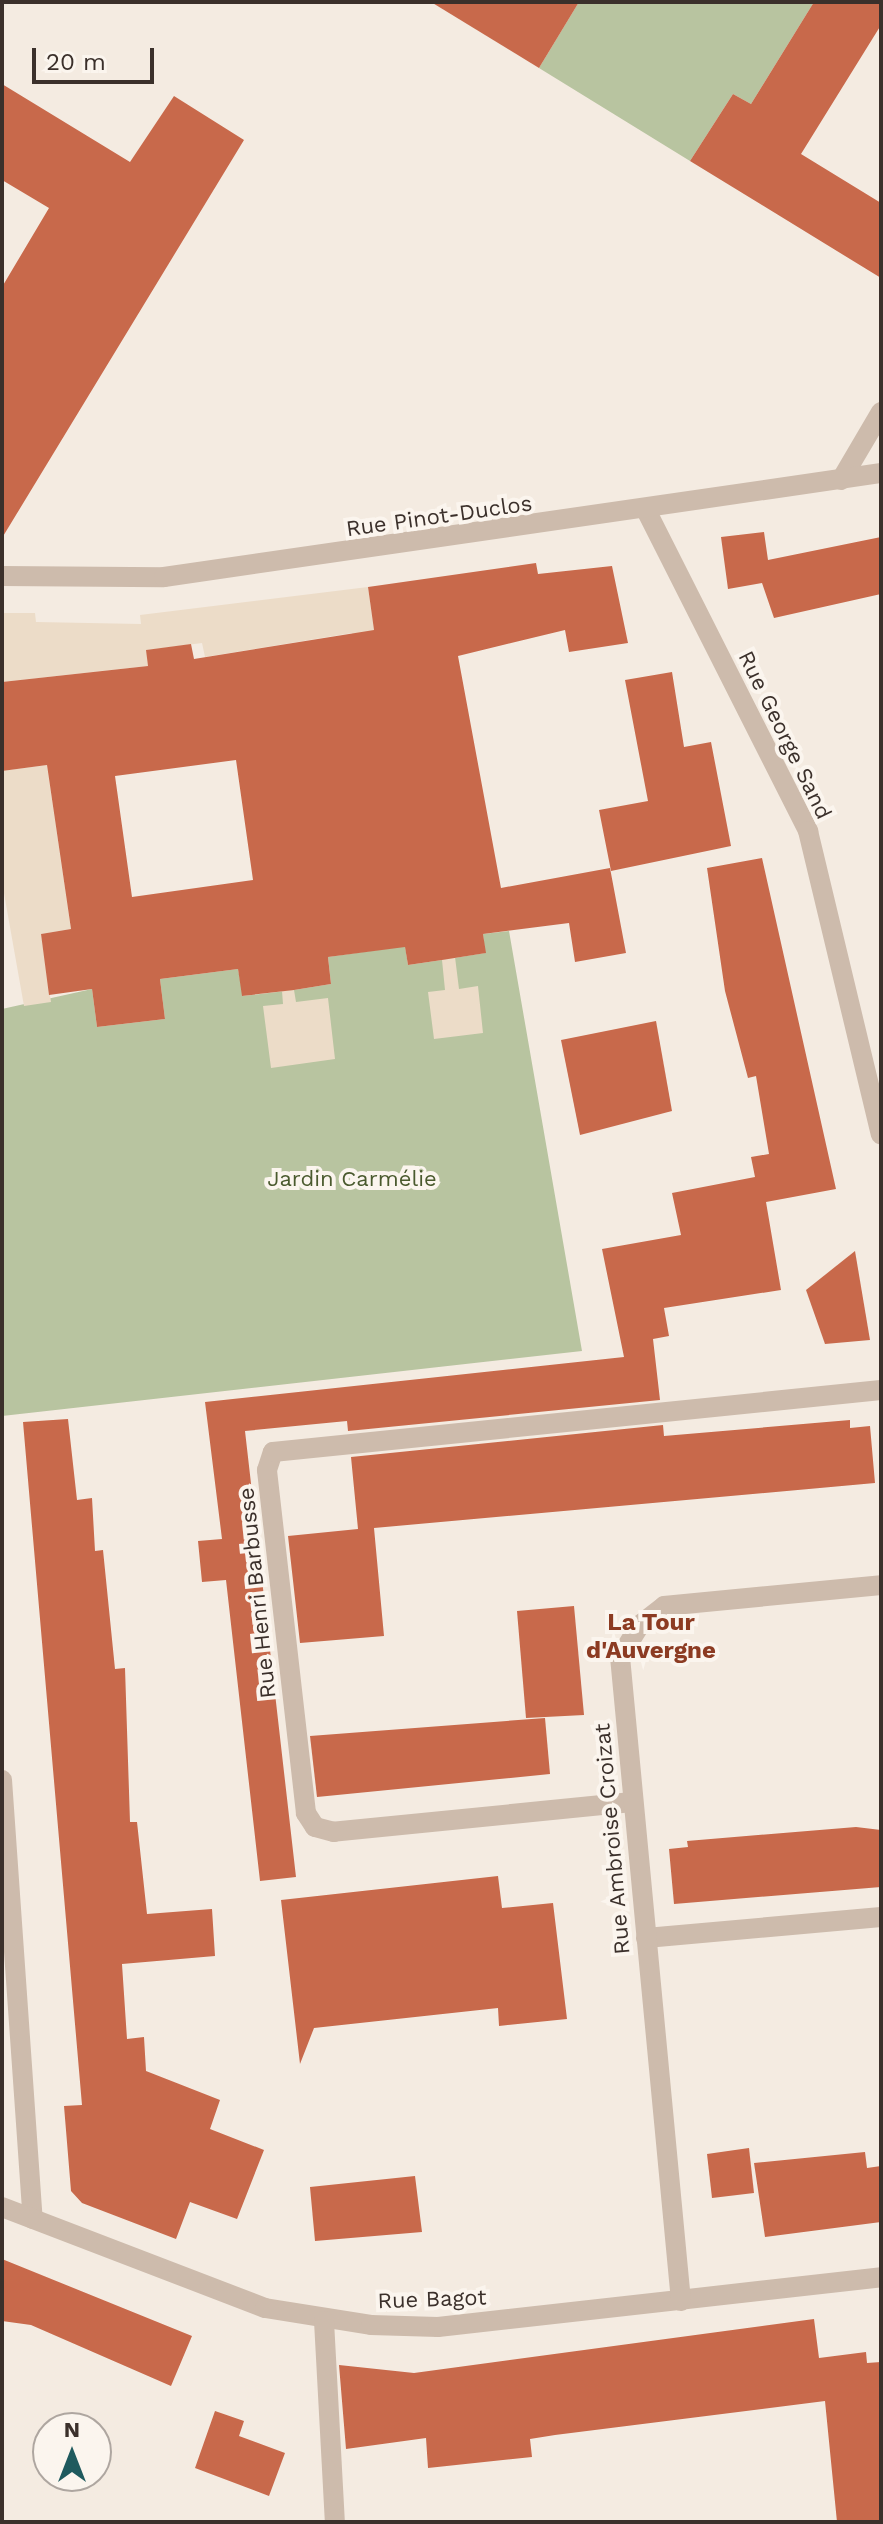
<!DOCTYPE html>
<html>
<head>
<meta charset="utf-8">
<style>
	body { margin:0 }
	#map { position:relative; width:883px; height:2524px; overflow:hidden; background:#f4ebe1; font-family:"Work Sans",sans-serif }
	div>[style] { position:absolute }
	.green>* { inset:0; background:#b8c4a0 }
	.plaza>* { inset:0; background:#ecdcc8 }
	.building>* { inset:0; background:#c8694b }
	.minor>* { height:20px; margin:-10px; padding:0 10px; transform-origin:10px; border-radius:10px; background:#cdbbac }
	span { translate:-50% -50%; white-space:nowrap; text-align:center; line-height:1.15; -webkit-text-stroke:8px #fbf5ee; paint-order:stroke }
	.street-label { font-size:22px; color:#3b302b }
	.park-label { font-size:22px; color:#4a5a2e }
	.neighbourhood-label { font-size:24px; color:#8c3b22; font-weight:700 }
	.frame { position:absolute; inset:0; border:4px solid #3b302b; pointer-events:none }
	.north { position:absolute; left:32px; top:2412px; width:80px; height:80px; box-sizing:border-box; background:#fbf5ee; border:2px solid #aea6a0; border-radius:50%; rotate:0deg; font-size:22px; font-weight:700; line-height:32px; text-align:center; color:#3b302b }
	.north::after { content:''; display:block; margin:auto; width:28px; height:36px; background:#1f5a5e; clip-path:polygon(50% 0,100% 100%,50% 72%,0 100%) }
	.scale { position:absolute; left:32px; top:48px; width:122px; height:36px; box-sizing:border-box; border:4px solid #3b302b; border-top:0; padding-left:10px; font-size:24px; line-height:28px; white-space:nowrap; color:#3b302b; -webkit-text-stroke:6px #fbf5ee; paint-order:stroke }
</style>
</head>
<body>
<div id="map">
	<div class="green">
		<i style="clip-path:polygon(579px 2px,814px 2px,751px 104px,733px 94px,690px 161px,539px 68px)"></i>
		<i style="clip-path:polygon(509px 931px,582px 1351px,2px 1416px,2px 1009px,92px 989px,97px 1027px,165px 1019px,160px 979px,238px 969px,243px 996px,294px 990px,331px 984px,328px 957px,405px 946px,408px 965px,442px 960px,485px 953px,483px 934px)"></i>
	</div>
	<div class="plaza">
		<i style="clip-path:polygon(368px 587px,374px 630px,364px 720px,352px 633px,205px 657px,202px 643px,147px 650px,148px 666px,2px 682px,2px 613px,35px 613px,36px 622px,141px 624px,140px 615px)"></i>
		<i style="clip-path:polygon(47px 765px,71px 929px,41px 934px,51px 1002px,24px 1006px,2px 882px,2px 771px)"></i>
		<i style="clip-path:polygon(455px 957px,459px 989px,478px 986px,483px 1033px,434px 1039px,428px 992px,445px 990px,442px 960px)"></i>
		<i style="clip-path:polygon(294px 990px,296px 1002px,328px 998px,335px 1059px,271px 1068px,263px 1006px,283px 1004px,282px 991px)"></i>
	</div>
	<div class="building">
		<i style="clip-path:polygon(431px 2px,579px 2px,539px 68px)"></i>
		<i style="clip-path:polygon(814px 2px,881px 2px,881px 25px,801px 154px,881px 203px,881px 278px,690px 161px,733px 94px,751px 104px)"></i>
		<i style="clip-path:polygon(2px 84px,130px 162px,174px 96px,244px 140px,2px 538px,2px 287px,49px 208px,2px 180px)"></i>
		<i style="clip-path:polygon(764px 532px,768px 560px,881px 537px,881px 594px,774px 618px,762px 583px,728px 589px,721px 537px)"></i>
		<i style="clip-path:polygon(evenodd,536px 563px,538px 574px,612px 566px,628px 643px,569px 652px,565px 630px,458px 656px,501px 888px,610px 868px,626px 953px,575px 962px,569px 923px,483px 934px,486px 953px,442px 960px,408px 965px,405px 947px,328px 957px,331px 984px,294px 990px,242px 996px,238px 969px,160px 979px,165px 1019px,97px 1027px,92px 989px,49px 995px,41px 934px,71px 929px,47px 765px,2px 771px,2px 682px,148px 666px,146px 650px,191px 644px,194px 659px,374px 630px,368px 587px,536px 563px,236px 760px,253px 880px,132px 897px,115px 776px,236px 760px)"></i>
		<i style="clip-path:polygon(672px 672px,684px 747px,711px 742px,731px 846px,611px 871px,599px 810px,648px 801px,625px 680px)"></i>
		<i style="clip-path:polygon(762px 858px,836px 1189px,766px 1202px,781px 1290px,664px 1308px,669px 1336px,653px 1339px,660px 1400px,348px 1431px,347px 1421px,245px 1431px,296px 1877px,260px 1881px,226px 1580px,202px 1582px,198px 1541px,222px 1539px,205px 1402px,624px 1357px,602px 1249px,681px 1235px,672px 1193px,755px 1177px,751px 1157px,769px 1154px,756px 1076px,748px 1078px,725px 991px,707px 868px)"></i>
		<i style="clip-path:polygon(656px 1021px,672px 1111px,580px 1135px,561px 1040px)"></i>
		<i style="clip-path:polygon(855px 1251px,870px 1340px,825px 1344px,806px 1290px)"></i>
		<i style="clip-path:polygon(68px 1419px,77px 1500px,92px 1498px,95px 1551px,103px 1550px,115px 1669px,125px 1668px,130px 1822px,137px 1822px,147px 1914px,212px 1909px,215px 1956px,122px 1964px,127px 2039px,144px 2037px,146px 2071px,220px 2100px,210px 2129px,264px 2150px,237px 2219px,190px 2202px,176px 2239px,82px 2203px,71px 2191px,64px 2106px,82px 2105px,23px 1422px)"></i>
		<i style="clip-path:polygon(850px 1420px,850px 1428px,870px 1426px,875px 1483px,374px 1528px,384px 1636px,300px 1643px,288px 1536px,358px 1529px,351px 1457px,663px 1425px,664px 1436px)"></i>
		<i style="clip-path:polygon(574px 1606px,584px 1715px,526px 1718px,517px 1611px)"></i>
		<i style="clip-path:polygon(545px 1718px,550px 1774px,317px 1797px,310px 1736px)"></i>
		<i style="clip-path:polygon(856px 1827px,881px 1830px,881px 1887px,674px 1904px,669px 1849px,688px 1847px,687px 1841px)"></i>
		<i style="clip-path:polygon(498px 1876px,502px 1908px,553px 1903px,567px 2019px,499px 2026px,498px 2008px,314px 2028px,300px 2064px,281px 1900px)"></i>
		<i style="clip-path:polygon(749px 2148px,754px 2193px,712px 2198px,707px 2154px)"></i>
		<i style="clip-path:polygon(865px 2152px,867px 2168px,881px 2166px,881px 2222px,765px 2237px,754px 2163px)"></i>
		<i style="clip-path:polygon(415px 2176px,422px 2232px,315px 2241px,310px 2187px)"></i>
		<i style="clip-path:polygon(2px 2259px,192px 2336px,171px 2386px,31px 2325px,2px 2321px)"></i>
		<i style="clip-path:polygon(814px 2319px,819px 2358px,866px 2352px,867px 2363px,881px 2362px,881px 2522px,837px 2522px,825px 2401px,555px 2435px,530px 2439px,532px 2457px,428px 2468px,426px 2438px,346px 2449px,339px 2365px,414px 2373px)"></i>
		<i style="clip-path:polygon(215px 2411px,244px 2421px,239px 2436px,285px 2453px,269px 2496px,195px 2468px)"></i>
	</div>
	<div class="minor">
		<i style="left:841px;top:480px;width:79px;rotate:-59.5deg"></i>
		<i style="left:646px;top:510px;width:360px;rotate:63.2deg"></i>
		<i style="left:808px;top:831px;width:312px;rotate:76.5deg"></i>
		<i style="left:2px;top:576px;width:162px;rotate:0.4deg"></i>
		<i style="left:164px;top:577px;width:725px;rotate:-8.25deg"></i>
		<i style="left:2px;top:1780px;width:440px;rotate:86deg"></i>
		<i style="left:632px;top:1802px;width:300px;rotate:174.3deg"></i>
		<i style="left:334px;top:1832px;width:20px;rotate:-165deg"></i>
		<i style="left:315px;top:1827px;width:17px;rotate:-123deg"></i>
		<i style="left:306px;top:1813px;width:345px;rotate:-96.5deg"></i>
		<i style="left:267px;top:1470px;width:19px;rotate:-72deg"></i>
		<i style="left:273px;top:1452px;width:611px;rotate:-5.82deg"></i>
		<i style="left:646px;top:1938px;width:236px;rotate:-5.1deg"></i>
		<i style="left:2px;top:2207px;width:282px;rotate:21deg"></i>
		<i style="left:265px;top:2308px;width:107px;rotate:9.1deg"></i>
		<i style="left:371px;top:2325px;width:67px;rotate:1.7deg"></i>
		<i style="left:438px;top:2327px;width:446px;rotate:-6.4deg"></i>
		<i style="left:681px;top:2301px;width:647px;rotate:-95.41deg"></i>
		<i style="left:620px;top:1657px;width:38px;rotate:-58deg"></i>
		<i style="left:640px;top:1625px;width:31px;rotate:-38deg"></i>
		<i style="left:664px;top:1606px;width:218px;rotate:-5.5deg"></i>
		<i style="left:324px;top:2321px;width:201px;rotate:86.9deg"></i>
	</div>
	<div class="street-label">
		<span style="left:439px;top:516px;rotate:-8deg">Rue Pinot-Duclos</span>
		<span style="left:785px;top:735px;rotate:64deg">Rue George Sand</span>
		<span style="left:257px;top:1593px;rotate:-96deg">Rue Henri Barbusse</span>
		<span style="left:612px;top:1839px;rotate:-95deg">Rue Ambroise Croizat</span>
		<span style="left:432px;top:2299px;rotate:-2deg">Rue Bagot</span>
	</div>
	<div class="park-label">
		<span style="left:352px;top:1179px">Jardin Carmélie</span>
	</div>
	<div class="neighbourhood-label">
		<span style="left:651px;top:1637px">La Tour<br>d'Auvergne</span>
	</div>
	<div class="frame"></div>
	<div class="north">N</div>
	<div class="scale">20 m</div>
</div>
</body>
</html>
